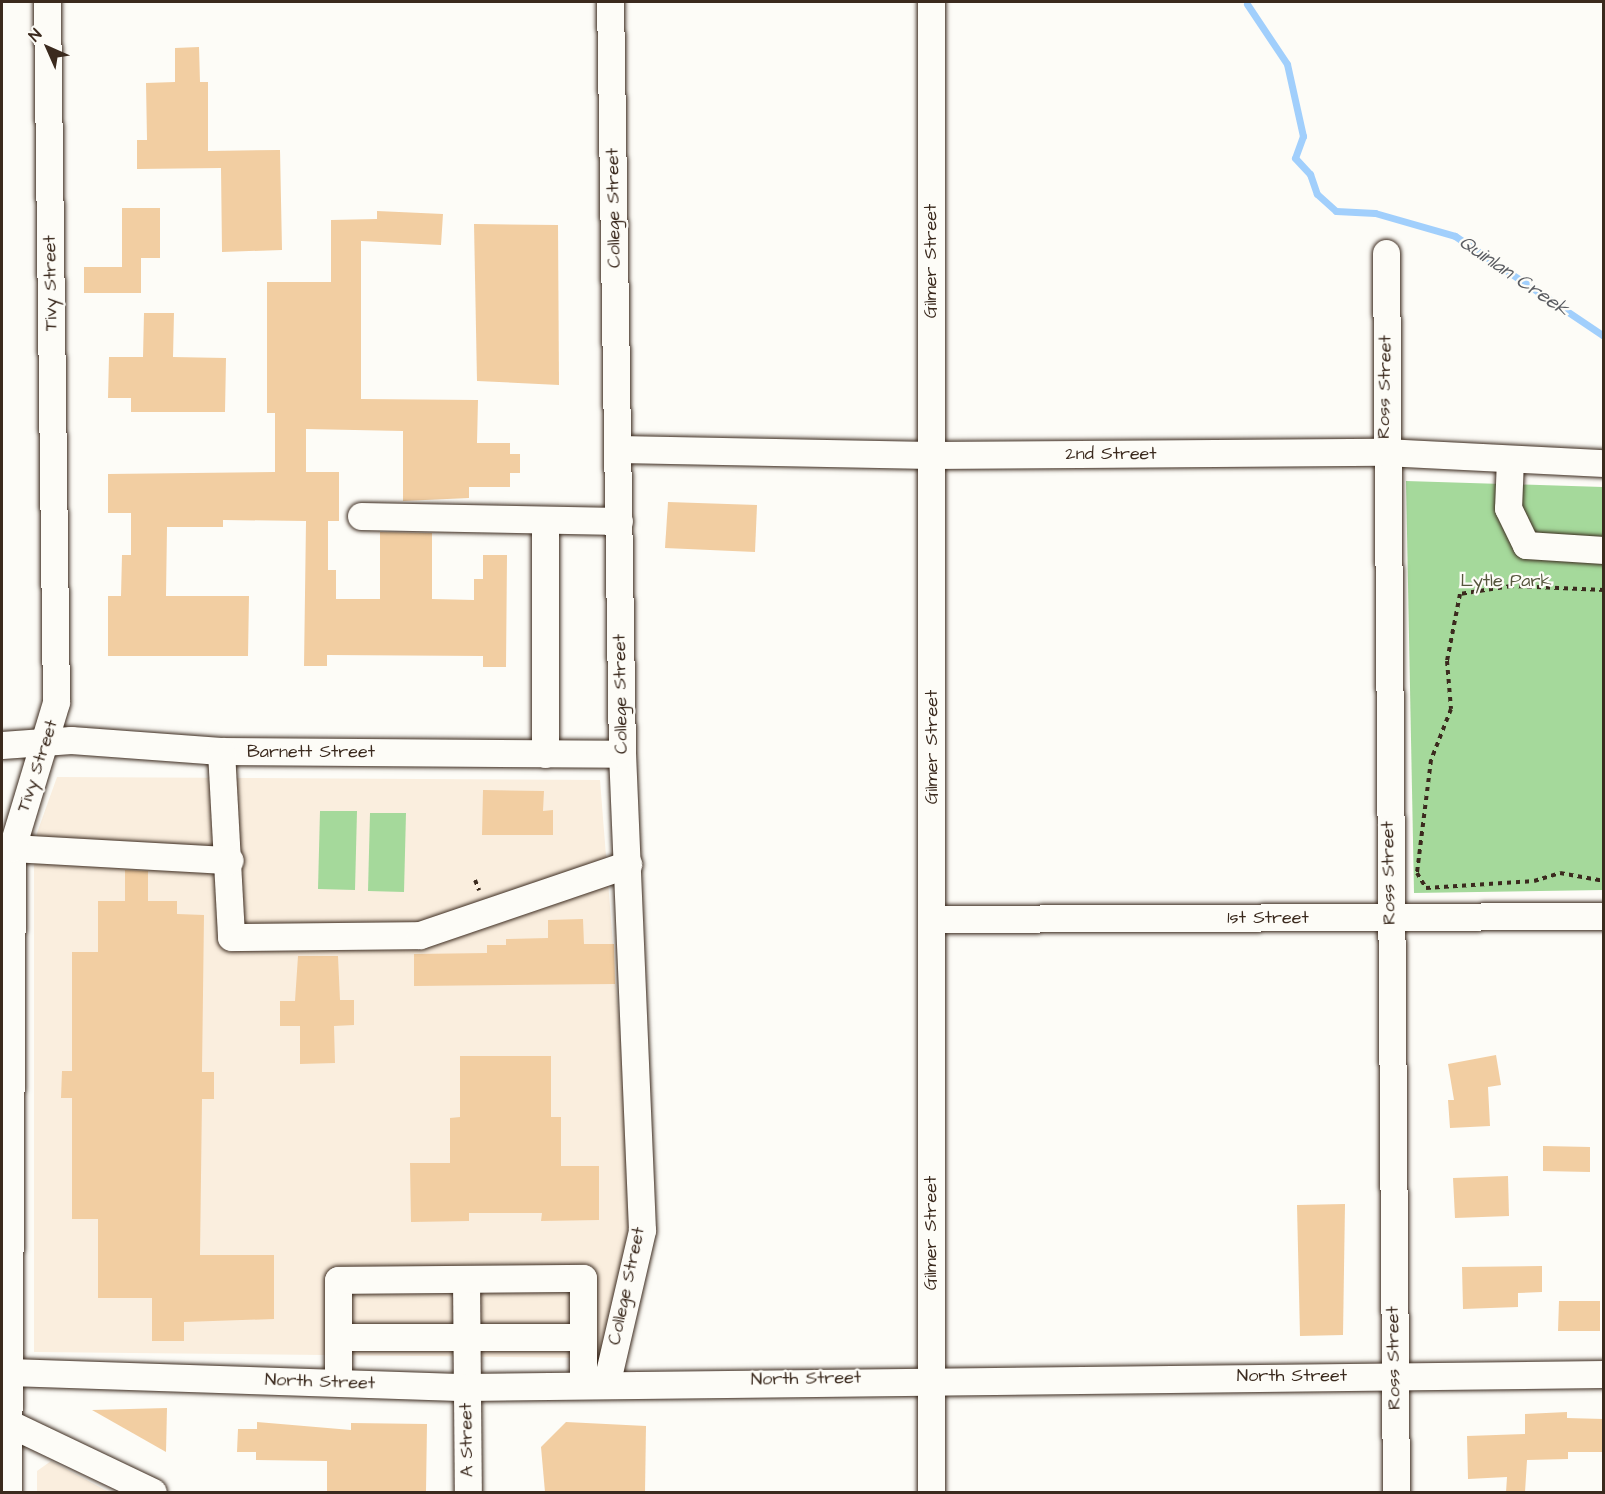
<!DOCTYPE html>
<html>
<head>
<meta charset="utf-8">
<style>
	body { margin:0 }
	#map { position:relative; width:1605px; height:1494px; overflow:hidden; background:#fdfcf7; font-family:"Architects Daughter",sans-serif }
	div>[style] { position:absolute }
	.built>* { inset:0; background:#faeede }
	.green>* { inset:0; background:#a5d99b }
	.stream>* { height:7px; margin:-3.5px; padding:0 3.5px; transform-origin:3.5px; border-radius:3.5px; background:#a1cffc }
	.building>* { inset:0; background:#f2cea2 }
	.path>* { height:4px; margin-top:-2px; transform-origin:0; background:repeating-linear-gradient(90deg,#3b2a1e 0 4.5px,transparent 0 9px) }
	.roads { filter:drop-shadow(0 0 2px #3b2a1e) drop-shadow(0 0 2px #3b2a1e) }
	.minor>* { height:27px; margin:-13.5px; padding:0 13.5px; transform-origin:13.5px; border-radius:13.5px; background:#fdfcf7 }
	span { translate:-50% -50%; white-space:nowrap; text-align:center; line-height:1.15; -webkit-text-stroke:4.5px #fdfcf7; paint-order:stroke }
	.street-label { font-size:18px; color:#3b2a1e }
	.park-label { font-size:18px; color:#56563d }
	.water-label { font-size:20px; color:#5a5c61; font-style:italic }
	.frame { position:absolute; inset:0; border:3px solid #3b2a1e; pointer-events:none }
	.north { position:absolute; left:18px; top:18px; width:60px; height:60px; -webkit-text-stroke:4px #fdfcf7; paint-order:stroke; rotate:315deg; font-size:16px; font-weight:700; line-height:24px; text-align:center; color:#3b2a1e }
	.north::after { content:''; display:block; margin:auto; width:21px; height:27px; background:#3b2a1e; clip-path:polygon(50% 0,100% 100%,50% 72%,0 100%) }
</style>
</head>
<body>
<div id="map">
	<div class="built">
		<i style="clip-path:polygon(57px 777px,600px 780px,635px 1224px,602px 1358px,34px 1352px,34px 866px,37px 833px)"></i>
		<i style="clip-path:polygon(51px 1461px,109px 1492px,37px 1492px,37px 1471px)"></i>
	</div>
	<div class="green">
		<i style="clip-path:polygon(1406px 481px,1603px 487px,1603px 890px,1414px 893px)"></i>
		<i style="clip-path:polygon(320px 811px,357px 811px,355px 890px,318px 889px)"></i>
		<i style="clip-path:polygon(370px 813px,406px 813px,404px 892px,368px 891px)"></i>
	</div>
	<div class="stream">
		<i style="left:1247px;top:4px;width:72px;rotate:56.3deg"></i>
		<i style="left:1287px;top:64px;width:74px;rotate:77.5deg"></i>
		<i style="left:1303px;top:136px;width:23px;rotate:110deg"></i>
		<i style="left:1295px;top:158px;width:22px;rotate:47deg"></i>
		<i style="left:1310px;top:174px;width:21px;rotate:71deg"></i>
		<i style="left:1317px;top:194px;width:25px;rotate:42deg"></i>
		<i style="left:1336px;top:211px;width:39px;rotate:3deg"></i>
		<i style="left:1375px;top:213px;width:83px;rotate:16deg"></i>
		<i style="left:1455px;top:236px;width:179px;rotate:33.9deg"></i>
	</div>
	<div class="building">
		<i style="clip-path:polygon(199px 47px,200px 82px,208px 82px,208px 151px,280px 150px,282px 250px,222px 252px,221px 168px,137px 169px,137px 140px,147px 140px,146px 83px,175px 82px,175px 48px)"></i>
		<i style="clip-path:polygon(122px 208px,160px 208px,160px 258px,141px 258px,141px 293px,84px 293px,84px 267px,122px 267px)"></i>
		<i style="clip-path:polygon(377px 211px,443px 214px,441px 245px,361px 241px,361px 399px,478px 400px,477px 443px,510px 443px,510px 454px,520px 454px,520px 473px,510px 473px,510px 487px,469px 487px,469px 498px,403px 501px,403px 431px,306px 429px,306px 472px,339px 472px,339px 521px,328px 521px,328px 570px,336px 570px,336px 599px,380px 599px,380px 532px,432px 533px,432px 599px,474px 600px,474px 579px,483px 579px,483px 555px,507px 555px,506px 667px,483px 667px,483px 656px,327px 655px,327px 666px,304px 666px,306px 521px,223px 520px,223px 527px,167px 527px,166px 596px,249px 596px,248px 656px,108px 656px,108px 596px,121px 596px,122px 555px,131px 555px,131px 513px,108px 513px,108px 474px,275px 472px,275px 413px,267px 413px,267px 282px,331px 282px,331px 220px,377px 219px)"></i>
		<i style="clip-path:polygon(474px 224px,558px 225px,559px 385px,477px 381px)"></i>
		<i style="clip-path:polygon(144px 313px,174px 313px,173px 357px,226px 358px,225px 412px,131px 412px,131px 398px,108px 398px,109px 357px,143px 357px)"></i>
		<i style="clip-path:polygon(668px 502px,757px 505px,755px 552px,665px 548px)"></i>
		<i style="clip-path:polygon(483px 790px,544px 791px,543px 811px,553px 810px,553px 835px,482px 835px)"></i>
		<i style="clip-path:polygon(125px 870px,148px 871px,148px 901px,177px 901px,177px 914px,204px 915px,202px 1072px,214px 1072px,214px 1099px,202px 1099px,200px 1255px,274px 1255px,274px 1319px,184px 1322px,184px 1341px,152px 1341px,152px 1298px,98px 1298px,98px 1219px,72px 1219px,72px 1098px,61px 1098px,62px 1071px,72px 1071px,72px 952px,98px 952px,98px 901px,125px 901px)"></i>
		<i style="clip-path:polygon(583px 919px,584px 944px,614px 944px,615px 984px,414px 986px,414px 954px,487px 953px,487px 945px,506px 945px,506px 939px,548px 938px,548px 920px)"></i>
		<i style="clip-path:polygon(298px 956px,338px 956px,340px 1000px,354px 1000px,354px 1025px,334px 1026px,335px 1063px,300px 1064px,300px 1026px,280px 1026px,280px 1001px,295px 1001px)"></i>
		<i style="clip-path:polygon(1496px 1055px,1501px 1085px,1488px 1087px,1490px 1126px,1450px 1128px,1448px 1100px,1454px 1100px,1448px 1064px)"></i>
		<i style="clip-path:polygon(460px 1056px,551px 1056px,551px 1117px,561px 1117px,561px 1166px,599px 1166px,599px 1220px,541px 1221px,542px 1213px,469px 1213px,469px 1221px,411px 1222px,410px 1163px,450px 1163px,450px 1118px,460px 1117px)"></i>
		<i style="clip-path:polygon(1543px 1146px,1590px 1147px,1590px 1172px,1543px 1171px)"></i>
		<i style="clip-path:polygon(1508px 1176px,1509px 1216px,1455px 1218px,1453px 1178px)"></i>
		<i style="clip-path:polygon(1345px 1204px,1343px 1335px,1300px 1336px,1297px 1205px)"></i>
		<i style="clip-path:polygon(1542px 1266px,1542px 1292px,1518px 1293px,1518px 1307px,1463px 1309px,1462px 1267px)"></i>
		<i style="clip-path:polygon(1559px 1301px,1600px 1301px,1600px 1331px,1558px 1331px)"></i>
		<i style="clip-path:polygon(167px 1408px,166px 1452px,92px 1410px)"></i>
		<i style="clip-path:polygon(1567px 1412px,1567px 1418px,1604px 1419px,1604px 1452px,1568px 1452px,1568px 1459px,1527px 1460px,1525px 1492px,1506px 1492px,1507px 1477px,1468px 1479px,1467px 1436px,1525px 1434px,1525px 1414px)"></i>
		<i style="clip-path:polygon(257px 1422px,351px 1430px,351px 1423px,427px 1424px,426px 1492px,327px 1492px,327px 1461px,256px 1460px,256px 1452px,237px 1452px,238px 1429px,257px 1429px)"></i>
		<i style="clip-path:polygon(566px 1422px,646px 1426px,645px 1492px,545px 1492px,541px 1447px)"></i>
	</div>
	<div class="path">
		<i style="left:1161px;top:3px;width:1px;rotate:-90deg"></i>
		<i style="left:1402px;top:3px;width:1px;rotate:-90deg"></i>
		<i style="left:1604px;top:590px;width:93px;rotate:-177.5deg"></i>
		<i style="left:1511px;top:586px;width:52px;rotate:171.1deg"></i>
		<i style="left:1460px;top:594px;width:68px;rotate:101deg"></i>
		<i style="left:1447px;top:661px;width:48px;rotate:85.2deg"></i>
		<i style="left:1451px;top:709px;width:55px;rotate:111.4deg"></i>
		<i style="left:1431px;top:760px;width:114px;rotate:97.1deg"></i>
		<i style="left:1417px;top:873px;width:17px;rotate:59deg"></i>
		<i style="left:1426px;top:888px;width:108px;rotate:-3.7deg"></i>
		<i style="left:1534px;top:881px;width:27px;rotate:-17deg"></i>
		<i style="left:1560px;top:873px;width:45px;rotate:10.3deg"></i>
		<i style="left:475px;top:880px;width:11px;rotate:68deg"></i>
	</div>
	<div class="roads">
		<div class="minor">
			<i style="left:1386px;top:253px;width:1239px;rotate:89.54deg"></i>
			<i style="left:618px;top:449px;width:313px;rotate:1.1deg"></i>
			<i style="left:931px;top:455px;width:453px;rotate:-0.4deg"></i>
			<i style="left:1384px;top:452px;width:220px;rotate:2.9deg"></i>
			<i style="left:1510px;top:459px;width:49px;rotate:92.3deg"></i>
			<i style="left:1508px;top:508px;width:41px;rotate:64.1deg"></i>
			<i style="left:1526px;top:545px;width:78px;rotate:3.7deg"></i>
			<i style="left:361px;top:516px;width:258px;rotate:1.1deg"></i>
			<i style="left:2px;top:745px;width:69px;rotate:-4.1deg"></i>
			<i style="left:71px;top:740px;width:150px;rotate:4.2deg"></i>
			<i style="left:221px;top:751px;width:401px;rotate:0.4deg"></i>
			<i style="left:221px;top:751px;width:186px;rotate:86.9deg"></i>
			<i style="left:231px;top:937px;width:189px;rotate:-0.6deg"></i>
			<i style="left:420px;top:935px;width:220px;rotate:-18.8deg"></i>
			<i style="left:545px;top:754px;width:234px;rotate:-90deg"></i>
			<i style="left:12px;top:848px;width:218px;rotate:3.2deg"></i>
			<i style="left:932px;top:919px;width:672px;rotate:-0.26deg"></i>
			<i style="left:466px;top:1279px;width:213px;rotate:89.5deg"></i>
			<i style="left:338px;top:1337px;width:245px"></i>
			<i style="left:9px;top:1372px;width:457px;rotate:1.9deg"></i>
			<i style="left:466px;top:1387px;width:1138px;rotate:-0.65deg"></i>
			<i style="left:607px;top:1381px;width:155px;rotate:-76.9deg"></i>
			<i style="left:642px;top:1230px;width:476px;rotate:-92.4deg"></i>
			<i style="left:622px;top:754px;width:752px;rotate:-90.91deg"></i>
			<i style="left:338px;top:1382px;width:102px;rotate:-90deg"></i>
			<i style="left:338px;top:1280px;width:245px;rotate:-0.5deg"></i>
			<i style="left:583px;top:1278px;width:104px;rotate:90deg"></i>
			<i style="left:2px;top:1420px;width:167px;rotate:25.5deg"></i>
			<i style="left:8px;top:1492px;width:644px;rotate:-89.64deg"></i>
			<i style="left:12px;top:848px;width:152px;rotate:-73.2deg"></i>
			<i style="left:56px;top:702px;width:700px;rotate:-90.74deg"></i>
			<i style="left:931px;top:1492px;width:1490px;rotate:-90deg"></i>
		</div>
	</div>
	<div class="street-label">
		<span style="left:614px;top:208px;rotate:-91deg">College Street</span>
		<span style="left:931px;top:261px;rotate:-90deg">Gilmer Street</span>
		<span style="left:51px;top:283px;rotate:-91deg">Tivy Street</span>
		<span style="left:1385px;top:387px;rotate:-89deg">Ross Street</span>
		<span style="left:1111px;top:454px">2nd Street</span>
		<span style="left:621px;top:694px;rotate:-91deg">College Street</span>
		<span style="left:932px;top:747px;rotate:-90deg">Gilmer Street</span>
		<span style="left:311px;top:752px">Barnett Street</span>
		<span style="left:38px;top:766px;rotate:-72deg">Tivy Street</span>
		<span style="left:1389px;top:873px;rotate:-91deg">Ross Street</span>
		<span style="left:1268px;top:918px">1st Street</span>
		<span style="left:931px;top:1233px;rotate:-90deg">Gilmer Street</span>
		<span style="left:627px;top:1286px;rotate:-78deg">College Street</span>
		<span style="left:1394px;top:1358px;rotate:-91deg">Ross Street</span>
		<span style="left:1292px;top:1376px">North Street</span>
		<span style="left:806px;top:1379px;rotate:-1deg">North Street</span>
		<span style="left:320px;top:1382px;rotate:2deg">North Street</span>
		<span style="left:467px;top:1440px;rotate:-91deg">A Street</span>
	</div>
	<div class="park-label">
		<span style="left:1506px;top:581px">Lytle Park</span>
	</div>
	<div class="water-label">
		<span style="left:1514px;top:276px;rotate:34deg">Quinlan Creek</span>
	</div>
	<div class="frame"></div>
	<div class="north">N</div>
</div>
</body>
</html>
